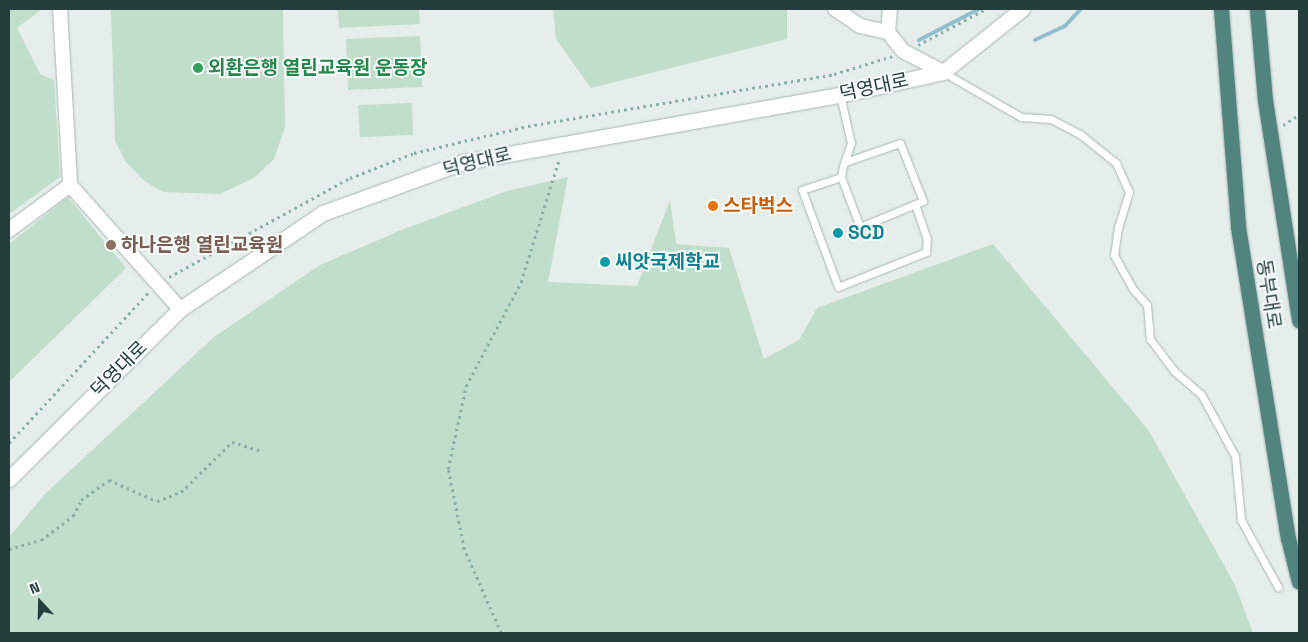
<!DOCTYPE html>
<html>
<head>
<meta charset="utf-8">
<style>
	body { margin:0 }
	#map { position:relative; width:1308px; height:642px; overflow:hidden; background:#e6eeeb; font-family:"Space Grotesk","Noto Sans KR",sans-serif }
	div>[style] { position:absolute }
	.green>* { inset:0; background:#c1ddcb }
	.stream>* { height:4px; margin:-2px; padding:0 2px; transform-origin:2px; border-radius:2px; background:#93becd }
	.path>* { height:2.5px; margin-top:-1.25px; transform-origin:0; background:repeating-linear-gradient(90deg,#89aea7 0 2.5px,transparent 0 6.5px) }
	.roads { filter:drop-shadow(0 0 1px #a9b6b3) drop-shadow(0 0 1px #a9b6b3) }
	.service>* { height:7px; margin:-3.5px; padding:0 3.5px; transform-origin:3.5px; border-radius:3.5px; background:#fff }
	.minor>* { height:14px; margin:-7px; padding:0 7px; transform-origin:7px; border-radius:7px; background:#fff }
	.secondary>* { height:15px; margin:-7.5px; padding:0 7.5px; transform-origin:7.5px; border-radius:7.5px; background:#fff }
	.trunk>* { height:15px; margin:-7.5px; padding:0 7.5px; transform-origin:7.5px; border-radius:7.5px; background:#51847e }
	.dots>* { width:14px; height:14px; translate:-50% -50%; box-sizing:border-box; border:2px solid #f6faf9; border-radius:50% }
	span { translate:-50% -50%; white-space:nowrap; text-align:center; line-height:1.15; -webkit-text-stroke:4px #f6faf9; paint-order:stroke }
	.leisure-label { font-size:19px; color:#27864d; font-weight:700 }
	.left { translate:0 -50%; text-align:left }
	.street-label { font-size:19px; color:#263e3b }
	.food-label { font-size:19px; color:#c56008; font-weight:700 }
	.culture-label { font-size:19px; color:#0d838f; font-weight:700 }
	.education-label { font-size:19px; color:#785e54; font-weight:700 }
	.frame { position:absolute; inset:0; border:10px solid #263e3b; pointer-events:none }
	.north { position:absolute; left:15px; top:577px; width:50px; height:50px; -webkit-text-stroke:4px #f6faf9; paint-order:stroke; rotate:339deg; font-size:14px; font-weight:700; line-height:20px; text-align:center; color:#263e3b }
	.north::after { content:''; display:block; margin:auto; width:18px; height:22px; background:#263e3b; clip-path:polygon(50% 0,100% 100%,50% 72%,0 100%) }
</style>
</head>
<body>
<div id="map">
	<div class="green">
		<i style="clip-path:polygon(9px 9px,42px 9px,17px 28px,40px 74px,54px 80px,60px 177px,9px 214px)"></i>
		<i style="clip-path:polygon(111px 9px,283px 9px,285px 128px,274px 159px,254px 178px,220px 194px,163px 192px,143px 180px,126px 162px,115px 141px)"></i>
		<i style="clip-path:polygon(338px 9px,419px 9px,420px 24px,339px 28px)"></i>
		<i style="clip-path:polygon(553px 9px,787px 9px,787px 39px,591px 88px,556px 39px)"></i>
		<i style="clip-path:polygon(420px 36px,422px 87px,348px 90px,346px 39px)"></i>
		<i style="clip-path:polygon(412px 103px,413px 135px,360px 137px,358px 105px)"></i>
		<i style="clip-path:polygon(568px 177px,548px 282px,637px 286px,670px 200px,676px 244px,729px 248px,764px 359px,799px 340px,817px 308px,993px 244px,1149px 431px,1235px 585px,1253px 633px,9px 633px,9px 537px,45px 494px,214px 337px,320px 265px,404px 229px,507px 191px)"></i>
		<i style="clip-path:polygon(68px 197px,126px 268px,9px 382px,9px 244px)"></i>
	</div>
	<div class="stream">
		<i style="left:919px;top:40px;width:68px;rotate:-27.3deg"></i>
		<i style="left:1035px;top:40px;width:33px;rotate:-25deg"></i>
		<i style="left:1065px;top:26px;width:23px;rotate:-47deg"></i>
	</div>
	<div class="path">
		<i style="left:918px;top:45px;width:77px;rotate:-27.9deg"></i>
		<i style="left:1283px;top:125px;width:19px;rotate:-32deg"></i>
		<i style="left:169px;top:277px;width:206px;rotate:-28.7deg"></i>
		<i style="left:350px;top:178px;width:69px;rotate:-21.3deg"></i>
		<i style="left:414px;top:153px;width:117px;rotate:-13.3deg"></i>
		<i style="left:528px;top:126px;width:310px;rotate:-9.6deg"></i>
		<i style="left:834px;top:74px;width:62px;rotate:-17deg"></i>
		<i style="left:9px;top:443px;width:206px;rotate:-47.2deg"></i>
		<i style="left:9px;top:549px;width:33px;rotate:-16deg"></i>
		<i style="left:41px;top:540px;width:40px;rotate:-37deg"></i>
		<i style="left:73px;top:516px;width:18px;rotate:-63deg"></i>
		<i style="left:81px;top:500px;width:34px;rotate:-36deg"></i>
		<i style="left:109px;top:480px;width:52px;rotate:23.6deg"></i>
		<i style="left:157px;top:501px;width:26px;rotate:-21deg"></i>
		<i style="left:181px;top:492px;width:71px;rotate:-44.4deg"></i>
		<i style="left:232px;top:442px;width:30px;rotate:17deg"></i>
		<i style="left:501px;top:633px;width:92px;rotate:-113.8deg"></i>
		<i style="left:464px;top:549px;width:82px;rotate:-101.3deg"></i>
		<i style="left:448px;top:469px;width:85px;rotate:-77.8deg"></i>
		<i style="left:466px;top:386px;width:118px;rotate:-62.1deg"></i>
		<i style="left:521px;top:282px;width:129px;rotate:-72.8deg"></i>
	</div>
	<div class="roads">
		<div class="service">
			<i style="left:943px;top:72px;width:90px;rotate:30deg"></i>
			<i style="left:1021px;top:117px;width:30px;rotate:4deg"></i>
			<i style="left:1051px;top:119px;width:34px;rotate:28deg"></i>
			<i style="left:1081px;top:135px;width:45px;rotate:38.7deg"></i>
			<i style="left:1116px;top:163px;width:32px;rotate:66deg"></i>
			<i style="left:1129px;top:192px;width:37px;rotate:107deg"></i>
			<i style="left:1118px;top:227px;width:28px;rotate:98deg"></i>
			<i style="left:1114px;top:255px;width:39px;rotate:61deg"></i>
			<i style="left:1133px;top:289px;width:21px;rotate:49deg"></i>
			<i style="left:1147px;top:305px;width:34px;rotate:85deg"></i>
			<i style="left:1150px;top:339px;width:39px;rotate:53deg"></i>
			<i style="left:1173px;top:370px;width:37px;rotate:41deg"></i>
			<i style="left:1201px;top:394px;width:71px;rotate:61.3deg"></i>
			<i style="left:1235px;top:456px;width:64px;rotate:84.6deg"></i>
			<i style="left:1241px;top:520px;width:77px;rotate:61.1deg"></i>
			<i style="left:840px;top:95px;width:49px;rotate:77.1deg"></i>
			<i style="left:851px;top:143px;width:24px;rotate:109deg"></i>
			<i style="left:843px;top:166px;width:11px;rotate:100deg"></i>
			<i style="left:841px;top:177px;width:53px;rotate:69.2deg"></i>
			<i style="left:860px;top:227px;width:68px;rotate:-22.4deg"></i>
			<i style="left:923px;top:201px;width:62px;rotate:-111.6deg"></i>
			<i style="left:900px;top:143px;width:58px;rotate:160.9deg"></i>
			<i style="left:841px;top:177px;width:41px;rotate:161.6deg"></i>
			<i style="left:802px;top:190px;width:103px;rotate:69.6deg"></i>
			<i style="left:838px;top:287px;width:95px;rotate:-21.7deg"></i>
			<i style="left:926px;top:252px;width:13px;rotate:-86deg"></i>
			<i style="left:927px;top:239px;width:34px;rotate:-109deg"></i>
		</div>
		<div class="minor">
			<i style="left:60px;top:9px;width:176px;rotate:86.7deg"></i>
			<i style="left:70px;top:185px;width:166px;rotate:48.4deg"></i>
			<i style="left:835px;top:9px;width:30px;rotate:34deg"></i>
			<i style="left:860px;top:26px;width:29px;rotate:12deg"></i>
			<i style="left:888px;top:32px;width:24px;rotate:52deg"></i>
			<i style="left:903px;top:51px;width:45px;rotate:27.7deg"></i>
			<i style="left:888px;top:32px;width:23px;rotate:-85deg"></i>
			<i style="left:9px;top:230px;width:76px;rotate:-36.4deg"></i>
		</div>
		<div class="secondary">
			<i style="left:9px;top:479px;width:241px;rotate:-44.8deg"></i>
			<i style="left:180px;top:309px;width:172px;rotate:-33.9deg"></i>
			<i style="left:323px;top:213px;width:149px;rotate:-20deg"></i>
			<i style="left:463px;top:162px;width:382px;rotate:-10.1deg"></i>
			<i style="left:839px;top:95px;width:107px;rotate:-12.5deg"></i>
			<i style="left:943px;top:72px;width:101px;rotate:-38.6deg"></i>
		</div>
		<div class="trunk">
			<i style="left:1221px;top:9px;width:219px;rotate:85.5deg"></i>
			<i style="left:1238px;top:227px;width:315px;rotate:80.9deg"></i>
			<i style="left:1288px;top:538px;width:45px;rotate:76deg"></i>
			<i style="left:1257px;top:9px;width:91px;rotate:85deg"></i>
			<i style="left:1265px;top:100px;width:223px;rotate:81.2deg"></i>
		</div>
	</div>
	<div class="dots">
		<i style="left:198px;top:68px;background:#2e9e5b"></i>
		<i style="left:713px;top:206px;background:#e8710a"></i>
		<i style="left:838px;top:233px;background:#0f9aa8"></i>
		<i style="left:111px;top:245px;background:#8d6e63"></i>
		<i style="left:605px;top:262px;background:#0f9aa8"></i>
	</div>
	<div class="leisure-label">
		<span class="left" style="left:208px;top:68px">외환은행 열린교육원 운동장</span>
	</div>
	<div class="street-label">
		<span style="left:874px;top:87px;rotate:-12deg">덕영대로</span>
		<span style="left:477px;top:162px;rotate:-14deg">덕영대로</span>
		<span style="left:1269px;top:294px;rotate:81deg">동부대로</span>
		<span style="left:119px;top:369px;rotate:-45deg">덕영대로</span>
	</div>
	<div class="food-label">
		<span class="left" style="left:723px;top:206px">스타벅스</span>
	</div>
	<div class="culture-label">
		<span class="left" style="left:848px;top:233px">SCD</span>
		<span class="left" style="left:615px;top:262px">씨앗국제학교</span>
	</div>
	<div class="education-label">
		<span class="left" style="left:121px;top:245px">하나은행 열린교육원</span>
	</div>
	<div class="frame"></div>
	<div class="north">N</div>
</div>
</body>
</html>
